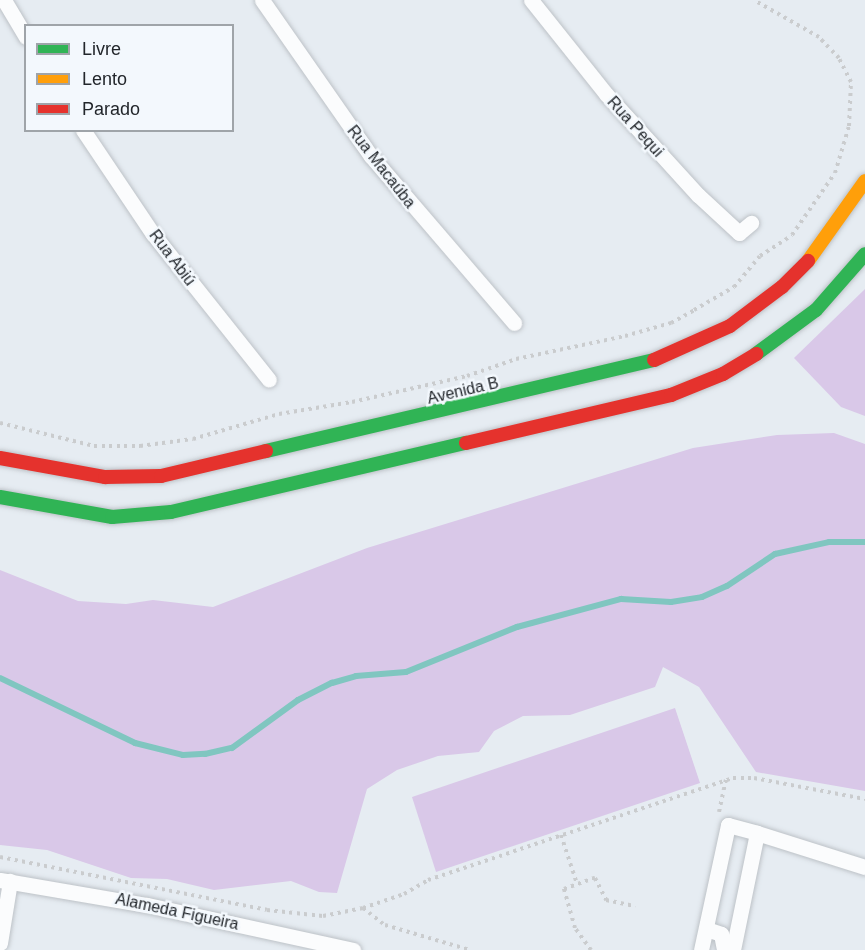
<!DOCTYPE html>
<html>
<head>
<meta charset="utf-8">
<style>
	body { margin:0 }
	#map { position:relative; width:865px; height:950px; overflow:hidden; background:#e6ecf2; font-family:Arial,sans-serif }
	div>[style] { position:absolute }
	.green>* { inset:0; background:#d9c8e8 }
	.stream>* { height:6px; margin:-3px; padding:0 3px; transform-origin:3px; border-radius:3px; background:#80c6c0 }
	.path>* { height:4px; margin-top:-2px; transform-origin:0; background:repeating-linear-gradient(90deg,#caccce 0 3px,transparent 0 7.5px) }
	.roads { filter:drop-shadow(0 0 2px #bdc2c7) drop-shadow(0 0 2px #bdc2c7) }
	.street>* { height:15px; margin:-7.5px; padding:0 7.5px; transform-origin:7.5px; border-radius:7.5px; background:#fbfcfd }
	.fast>* { height:14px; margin:-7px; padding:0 7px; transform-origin:7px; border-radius:7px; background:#30b455 }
	.slow>* { height:14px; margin:-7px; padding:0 7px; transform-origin:7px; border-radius:7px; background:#ff9f0a }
	.jam>* { height:14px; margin:-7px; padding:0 7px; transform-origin:7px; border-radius:7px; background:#e5322d }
	span { translate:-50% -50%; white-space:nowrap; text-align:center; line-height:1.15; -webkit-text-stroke:5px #f3f8fd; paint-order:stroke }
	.street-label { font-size:16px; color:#22262b }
	.legend { position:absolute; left:24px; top:24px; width:210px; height:108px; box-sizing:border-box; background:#f3f8fd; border:2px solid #9fa4a9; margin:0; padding:8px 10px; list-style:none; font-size:18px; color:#22262b }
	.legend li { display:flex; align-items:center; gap:12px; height:30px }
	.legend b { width:30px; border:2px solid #9fa4a9 }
</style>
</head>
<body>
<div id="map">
	<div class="green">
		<i style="clip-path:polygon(865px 289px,865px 416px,841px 407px,794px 358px)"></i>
		<i style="clip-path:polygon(834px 433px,865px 444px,865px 791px,756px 772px,699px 687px,663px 667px,655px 687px,570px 715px,523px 716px,494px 731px,479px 752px,438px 756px,397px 770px,367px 789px,337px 893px,319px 892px,291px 881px,214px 890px,167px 879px,131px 878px,47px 850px,0 845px,0 570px,78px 601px,126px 604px,153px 600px,213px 607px,367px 548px,693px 448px,777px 435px)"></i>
		<i style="clip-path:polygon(675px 708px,700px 783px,436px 872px,412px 797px)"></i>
	</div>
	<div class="stream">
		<i style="left:0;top:678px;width:150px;rotate:25.7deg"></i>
		<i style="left:135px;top:743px;width:49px;rotate:14deg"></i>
		<i style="left:183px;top:755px;width:22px;rotate:-3deg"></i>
		<i style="left:205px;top:754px;width:28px;rotate:-13deg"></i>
		<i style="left:232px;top:748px;width:82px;rotate:-36deg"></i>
		<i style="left:298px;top:700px;width:38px;rotate:-27deg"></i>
		<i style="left:332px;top:683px;width:25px;rotate:-16deg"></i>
		<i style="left:356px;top:676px;width:50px;rotate:-4.6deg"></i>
		<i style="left:406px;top:672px;width:120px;rotate:-22.1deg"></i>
		<i style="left:517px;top:627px;width:108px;rotate:-15.1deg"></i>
		<i style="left:621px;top:599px;width:50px;rotate:3.4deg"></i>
		<i style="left:671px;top:602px;width:31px;rotate:-9deg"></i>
		<i style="left:702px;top:597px;width:27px;rotate:-24deg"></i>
		<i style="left:727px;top:586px;width:58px;rotate:-33.7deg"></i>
		<i style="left:775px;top:554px;width:55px;rotate:-12.5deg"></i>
		<i style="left:829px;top:542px;width:36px"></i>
	</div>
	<div class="path">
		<i style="left:0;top:423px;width:97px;rotate:13.7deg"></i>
		<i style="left:94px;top:446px;width:46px"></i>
		<i style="left:140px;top:446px;width:53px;rotate:-7.5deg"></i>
		<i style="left:193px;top:439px;width:90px;rotate:-16.2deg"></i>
		<i style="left:279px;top:414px;width:74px;rotate:-9.3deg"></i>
		<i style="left:352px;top:402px;width:118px;rotate:-12.7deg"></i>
		<i style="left:467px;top:376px;width:52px;rotate:-19.1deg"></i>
		<i style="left:516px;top:359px;width:111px;rotate:-11.9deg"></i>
		<i style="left:625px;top:336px;width:48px;rotate:-15.8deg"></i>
		<i style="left:671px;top:323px;width:26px;rotate:-29deg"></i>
		<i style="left:694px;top:310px;width:46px;rotate:-29.9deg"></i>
		<i style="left:734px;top:287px;width:40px;rotate:-50deg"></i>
		<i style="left:760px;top:256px;width:38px;rotate:-33deg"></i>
		<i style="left:792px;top:235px;width:75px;rotate:-55.3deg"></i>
		<i style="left:835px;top:173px;width:49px;rotate:-73.4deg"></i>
		<i style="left:849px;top:126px;width:44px;rotate:-87.4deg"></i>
		<i style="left:851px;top:82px;width:27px;rotate:-117deg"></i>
		<i style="left:839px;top:58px;width:29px;rotate:-134deg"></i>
		<i style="left:819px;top:37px;width:75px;rotate:-150.4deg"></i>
		<i style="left:719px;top:812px;width:33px;rotate:-78deg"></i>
		<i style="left:561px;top:835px;width:52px;rotate:71.9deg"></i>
		<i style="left:0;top:857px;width:272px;rotate:11.2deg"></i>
		<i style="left:267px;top:910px;width:56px;rotate:6.1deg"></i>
		<i style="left:323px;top:916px;width:41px;rotate:-11.3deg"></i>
		<i style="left:363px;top:908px;width:43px;rotate:-18.9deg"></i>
		<i style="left:404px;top:894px;width:28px;rotate:-30deg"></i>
		<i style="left:428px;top:880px;width:322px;rotate:-18.5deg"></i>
		<i style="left:733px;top:778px;width:21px"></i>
		<i style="left:754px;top:778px;width:113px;rotate:10.7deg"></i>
		<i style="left:363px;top:908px;width:28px;rotate:38deg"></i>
		<i style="left:385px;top:925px;width:89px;rotate:16.4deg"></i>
		<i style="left:591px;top:950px;width:27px;rotate:-126deg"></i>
		<i style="left:575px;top:928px;width:41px;rotate:-105.8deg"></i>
		<i style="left:564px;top:889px;width:33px;rotate:-20deg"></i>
		<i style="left:595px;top:878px;width:25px;rotate:63deg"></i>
		<i style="left:606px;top:900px;width:30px;rotate:12deg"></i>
	</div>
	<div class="roads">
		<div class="street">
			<i style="left:4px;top:0;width:43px;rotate:59.3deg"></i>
			<i style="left:262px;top:0;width:190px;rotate:55.1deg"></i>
			<i style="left:371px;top:156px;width:220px;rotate:49.4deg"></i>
			<i style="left:531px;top:0;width:120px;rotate:51.4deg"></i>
			<i style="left:606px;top:94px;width:137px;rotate:47.7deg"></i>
			<i style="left:698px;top:195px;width:56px;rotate:42.8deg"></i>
			<i style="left:739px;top:233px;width:16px;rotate:-40deg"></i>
			<i style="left:83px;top:130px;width:125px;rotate:56.1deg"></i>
			<i style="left:153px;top:234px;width:186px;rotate:51.5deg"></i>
			<i style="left:757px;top:833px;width:113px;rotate:17.5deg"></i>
			<i style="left:0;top:880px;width:149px;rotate:9.7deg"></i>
			<i style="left:147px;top:905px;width:211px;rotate:12.3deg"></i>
			<i style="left:706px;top:929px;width:16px;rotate:18deg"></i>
			<i style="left:721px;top:934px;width:16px;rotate:79deg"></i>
			<i style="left:0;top:943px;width:63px;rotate:-80.8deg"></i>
			<i style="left:701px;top:950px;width:128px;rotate:-77.8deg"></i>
			<i style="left:728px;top:825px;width:30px;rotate:15deg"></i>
			<i style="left:757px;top:833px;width:119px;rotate:101.6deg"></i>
		</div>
		<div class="fast">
			<i style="left:756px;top:354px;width:74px;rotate:-36.3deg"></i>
			<i style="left:816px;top:310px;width:74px;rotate:-48.8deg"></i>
			<i style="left:266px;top:451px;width:399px;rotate:-13.2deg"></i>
			<i style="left:0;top:497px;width:114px;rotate:10.1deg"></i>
			<i style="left:112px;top:517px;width:59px;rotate:-4.8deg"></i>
			<i style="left:171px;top:512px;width:303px;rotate:-13.2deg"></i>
		</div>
		<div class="slow">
			<i style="left:808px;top:261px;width:98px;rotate:-54.5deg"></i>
		</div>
		<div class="jam">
			<i style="left:654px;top:360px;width:83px;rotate:-24.1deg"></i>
			<i style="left:730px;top:326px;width:65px;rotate:-36.9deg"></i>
			<i style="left:782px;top:287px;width:37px;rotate:-45deg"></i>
			<i style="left:466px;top:443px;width:211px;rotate:-13.2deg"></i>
			<i style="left:671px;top:395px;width:56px;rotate:-22deg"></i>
			<i style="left:723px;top:374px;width:39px;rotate:-31deg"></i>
			<i style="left:0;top:458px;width:107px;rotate:10.3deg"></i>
			<i style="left:105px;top:477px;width:56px;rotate:-1deg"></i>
			<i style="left:161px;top:476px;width:108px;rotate:-13.4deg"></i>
		</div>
	</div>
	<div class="street-label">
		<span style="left:635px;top:127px;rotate:48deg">Rua Pequi</span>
		<span style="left:381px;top:167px;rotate:52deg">Rua Macaúba</span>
		<span style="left:172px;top:258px;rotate:53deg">Rua Abiú</span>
		<span style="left:463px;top:391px;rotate:-13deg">Avenida B</span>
		<span style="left:177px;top:912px;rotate:12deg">Alameda Figueira</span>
	</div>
	<ul class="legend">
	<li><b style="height:8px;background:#30b455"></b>Livre</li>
	<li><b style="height:8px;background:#ff9f0a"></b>Lento</li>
	<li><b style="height:8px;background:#e5322d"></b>Parado</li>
	</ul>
</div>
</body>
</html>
